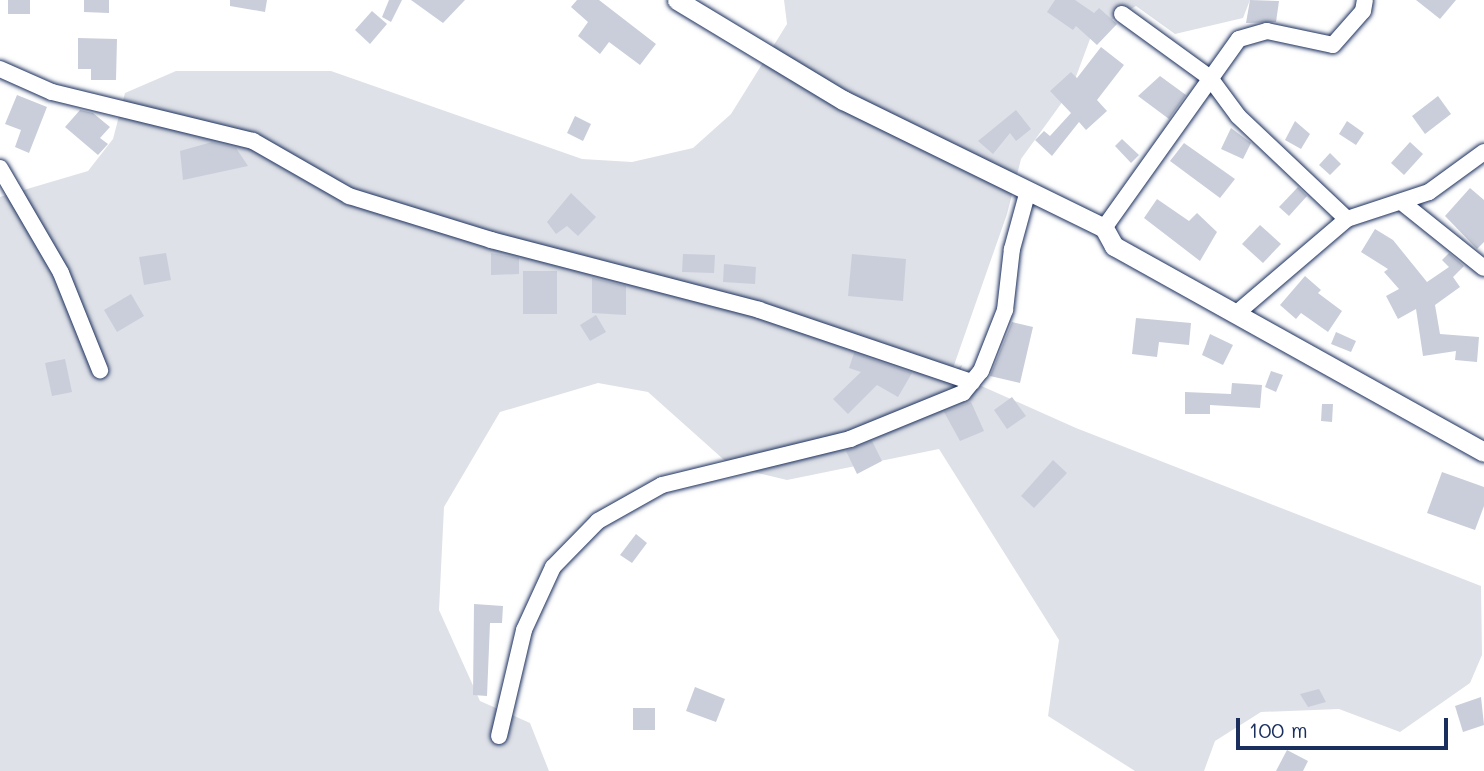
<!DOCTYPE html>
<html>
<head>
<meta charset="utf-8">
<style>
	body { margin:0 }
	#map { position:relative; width:1484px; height:771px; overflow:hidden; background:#fff; font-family:Mali,sans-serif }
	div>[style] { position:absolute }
	.green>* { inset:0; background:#dee1e7 }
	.building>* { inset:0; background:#caceda }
	.roads { filter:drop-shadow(0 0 2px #1b2f5e) drop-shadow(0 0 2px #1b2f5e) }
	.minor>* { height:16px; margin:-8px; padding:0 8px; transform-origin:8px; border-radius:8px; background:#fff }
	.tertiary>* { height:19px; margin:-9.5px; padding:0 9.5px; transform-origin:9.5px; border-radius:9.5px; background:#fff }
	span { translate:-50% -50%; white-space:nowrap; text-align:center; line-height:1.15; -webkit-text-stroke:6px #fff; paint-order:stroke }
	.scale { position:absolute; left:1236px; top:718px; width:212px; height:32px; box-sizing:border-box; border:4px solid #1b2f5e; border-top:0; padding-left:9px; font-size:21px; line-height:24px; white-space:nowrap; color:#1b2f5e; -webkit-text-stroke:5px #fff; paint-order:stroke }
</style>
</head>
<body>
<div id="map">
	<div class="green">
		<i style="clip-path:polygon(784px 0,1250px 0,1243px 18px,1175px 34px,1136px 6px,1093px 31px,1071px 90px,1021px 159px,1007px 214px,952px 371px,962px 365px,959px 376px,1076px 428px,1481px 586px,1482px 655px,1470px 683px,1400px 732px,1339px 709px,1261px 712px,1215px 741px,1204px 771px,1135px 771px,1048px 716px,1059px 640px,939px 449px,787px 480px,732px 467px,648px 392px,598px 383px,500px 412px,444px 507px,439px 610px,480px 701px,530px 723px,549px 771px,0 771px,0 197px,88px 171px,113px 139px,125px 93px,176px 71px,331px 71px,582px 159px,632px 162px,693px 148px,731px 114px,787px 24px)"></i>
	</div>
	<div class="building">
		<i style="clip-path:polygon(8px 0,30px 0,30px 14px,8px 14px)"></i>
		<i style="clip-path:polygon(84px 0,109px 0,109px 13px,84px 12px)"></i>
		<i style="clip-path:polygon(230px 0,267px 0,265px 12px,230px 6px)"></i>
		<i style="clip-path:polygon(389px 0,402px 0,391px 22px,382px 17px)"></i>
		<i style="clip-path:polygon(411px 0,465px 0,443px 23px)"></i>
		<i style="clip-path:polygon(577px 0,599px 0,656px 44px,640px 65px,609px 42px,600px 54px,578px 36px,588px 22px,571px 7px)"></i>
		<i style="clip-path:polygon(1055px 0,1075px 0,1094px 13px,1099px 8px,1117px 24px,1097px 45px,1076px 26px,1073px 30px,1047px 12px)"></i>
		<i style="clip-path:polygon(1250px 0,1279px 1px,1276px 22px,1246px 23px)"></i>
		<i style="clip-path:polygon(1416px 0,1456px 0,1440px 19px)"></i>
		<i style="clip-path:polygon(372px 11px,387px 24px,370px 44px,355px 30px)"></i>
		<i style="clip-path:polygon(78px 38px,117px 39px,116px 80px,91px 80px,91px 69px,78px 69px)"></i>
		<i style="clip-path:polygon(1101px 47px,1124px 65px,1097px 100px,1107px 111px,1086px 130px,1079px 122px,1052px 156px,1035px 140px,1044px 131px,1050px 136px,1071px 113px,1050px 91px,1071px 72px,1077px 78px)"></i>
		<i style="clip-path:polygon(1160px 76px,1186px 95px,1169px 119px,1138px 96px)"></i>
		<i style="clip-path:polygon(17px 95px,47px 107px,29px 153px,15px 147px,21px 130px,5px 124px)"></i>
		<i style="clip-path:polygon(1438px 96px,1451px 114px,1425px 134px,1412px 116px)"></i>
		<i style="clip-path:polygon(80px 110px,93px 113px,110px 127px,100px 138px,108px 144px,98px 155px,65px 127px)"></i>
		<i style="clip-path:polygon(1016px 110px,1031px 129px,1016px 141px,1010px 133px,993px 154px,978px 141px)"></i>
		<i style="clip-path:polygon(575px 116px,591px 124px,583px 141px,567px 133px)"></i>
		<i style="clip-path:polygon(1295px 121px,1310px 134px,1301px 149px,1285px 140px)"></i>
		<i style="clip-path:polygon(1347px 121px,1364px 133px,1356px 145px,1339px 134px)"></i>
		<i style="clip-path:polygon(1231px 128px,1251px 143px,1243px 159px,1221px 149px)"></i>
		<i style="clip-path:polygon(1122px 139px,1139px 155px,1131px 163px,1115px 146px)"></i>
		<i style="clip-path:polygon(212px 142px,236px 148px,248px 166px,183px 180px,180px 151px)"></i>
		<i style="clip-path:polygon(1410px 142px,1423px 154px,1404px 175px,1391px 163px)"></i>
		<i style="clip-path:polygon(1184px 143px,1235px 179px,1220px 198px,1170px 161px)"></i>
		<i style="clip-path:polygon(1330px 153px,1341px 164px,1330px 175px,1319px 165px)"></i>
		<i style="clip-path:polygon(1298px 187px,1307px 196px,1289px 216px,1279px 207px)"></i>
		<i style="clip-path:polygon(1470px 188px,1484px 200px,1484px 242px,1477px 249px,1445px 216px)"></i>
		<i style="clip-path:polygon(571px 193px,596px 217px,578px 236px,567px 226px,556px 234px,547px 222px)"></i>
		<i style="clip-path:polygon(1157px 199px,1189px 221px,1197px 213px,1217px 232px,1200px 261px,1144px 218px)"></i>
		<i style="clip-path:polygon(1260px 225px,1281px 244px,1263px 263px,1242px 244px)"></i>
		<i style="clip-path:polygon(1375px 229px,1393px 240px,1427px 282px,1449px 267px,1442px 260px,1449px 253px,1464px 266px,1453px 277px,1460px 287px,1435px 305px,1440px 334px,1479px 337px,1477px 362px,1455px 360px,1456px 351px,1423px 356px,1416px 309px,1398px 319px,1386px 296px,1399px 289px,1384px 272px,1388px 269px,1361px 252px)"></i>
		<i style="clip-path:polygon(166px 253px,171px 280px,144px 285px,139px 257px)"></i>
		<i style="clip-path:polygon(491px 253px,519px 258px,519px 274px,491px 275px)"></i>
		<i style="clip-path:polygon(683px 254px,715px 255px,714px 273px,682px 272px)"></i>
		<i style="clip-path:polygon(852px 254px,906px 259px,903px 301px,848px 296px)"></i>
		<i style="clip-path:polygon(724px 264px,756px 267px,755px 284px,723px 282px)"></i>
		<i style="clip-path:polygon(523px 271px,557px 271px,557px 314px,523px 314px)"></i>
		<i style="clip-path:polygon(1305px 276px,1321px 290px,1318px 293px,1342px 311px,1328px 332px,1301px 313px,1296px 319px,1280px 305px)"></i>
		<i style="clip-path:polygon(592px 278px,626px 286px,626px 315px,592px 313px)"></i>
		<i style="clip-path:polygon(131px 294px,144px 316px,117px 332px,104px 310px)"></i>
		<i style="clip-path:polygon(596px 315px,606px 332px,590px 341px,580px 325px)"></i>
		<i style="clip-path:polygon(1136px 318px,1191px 323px,1189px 345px,1159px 342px,1157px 357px,1132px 354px)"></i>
		<i style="clip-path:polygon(1012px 322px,1033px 327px,1020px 383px,990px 376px)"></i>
		<i style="clip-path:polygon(1336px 332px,1356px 341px,1351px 352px,1331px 344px)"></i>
		<i style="clip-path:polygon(1210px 334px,1233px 345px,1223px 365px,1202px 355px)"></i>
		<i style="clip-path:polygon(854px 353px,912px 373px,898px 397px,877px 385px,848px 414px,833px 399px,861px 372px,849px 368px)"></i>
		<i style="clip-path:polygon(65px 359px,72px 392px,52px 396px,45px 363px)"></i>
		<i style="clip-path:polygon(1271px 371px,1283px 375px,1276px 392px,1265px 387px)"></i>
		<i style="clip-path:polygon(1232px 383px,1262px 385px,1260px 408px,1210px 405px,1210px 414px,1185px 414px,1185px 392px,1231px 394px)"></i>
		<i style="clip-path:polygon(1012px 397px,1026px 416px,1007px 429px,994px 410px)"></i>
		<i style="clip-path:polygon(971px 402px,984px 431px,960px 441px,944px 412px)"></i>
		<i style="clip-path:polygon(1322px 404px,1333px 404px,1332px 422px,1321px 421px)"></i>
		<i style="clip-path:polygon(872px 441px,882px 461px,857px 474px,846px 451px)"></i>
		<i style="clip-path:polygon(1053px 460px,1067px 473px,1034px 508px,1021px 496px)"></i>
		<i style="clip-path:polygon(1442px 472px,1484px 487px,1484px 506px,1475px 530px,1427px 513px)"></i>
		<i style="clip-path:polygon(636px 534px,647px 543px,632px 563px,620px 555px)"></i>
		<i style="clip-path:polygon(474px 604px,503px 606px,502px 623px,490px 623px,487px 696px,473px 695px)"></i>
		<i style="clip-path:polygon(695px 687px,725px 699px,716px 722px,686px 711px)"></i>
		<i style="clip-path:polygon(1319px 689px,1326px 702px,1308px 707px,1300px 694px)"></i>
		<i style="clip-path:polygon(1481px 697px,1484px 725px,1463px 732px,1455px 706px)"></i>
		<i style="clip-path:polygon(633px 708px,655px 708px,655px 730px,633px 730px)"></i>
		<i style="clip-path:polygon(1287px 750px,1308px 761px,1303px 771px,1276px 771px)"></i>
	</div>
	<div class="roads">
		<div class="minor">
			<i style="left:1122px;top:14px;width:109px;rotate:36deg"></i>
			<i style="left:1210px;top:78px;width:47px;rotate:53.6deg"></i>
			<i style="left:1238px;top:116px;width:150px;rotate:43.4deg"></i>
			<i style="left:1347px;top:219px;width:145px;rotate:139.5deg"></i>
			<i style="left:0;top:69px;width:57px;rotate:23.9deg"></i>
			<i style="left:52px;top:92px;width:207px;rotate:13.7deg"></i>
			<i style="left:253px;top:141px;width:111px;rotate:29.8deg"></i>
			<i style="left:349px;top:196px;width:149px;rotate:17.2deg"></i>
			<i style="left:491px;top:240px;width:277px;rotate:14.6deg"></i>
			<i style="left:759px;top:310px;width:225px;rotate:18.7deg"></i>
			<i style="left:0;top:168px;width:121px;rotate:59.8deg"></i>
			<i style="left:61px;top:273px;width:105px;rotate:68.1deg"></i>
			<i style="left:1404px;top:204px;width:102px;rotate:38.7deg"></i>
			<i style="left:1347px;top:219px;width:86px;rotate:-18.2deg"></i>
			<i style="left:1429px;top:192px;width:68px;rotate:-36deg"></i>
			<i style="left:1104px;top:228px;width:232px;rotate:-54.5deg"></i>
			<i style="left:1239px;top:39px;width:29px;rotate:-16deg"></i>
			<i style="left:1267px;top:31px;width:67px;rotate:12deg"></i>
			<i style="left:1333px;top:45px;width:45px;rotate:-48.6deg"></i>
			<i style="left:1363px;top:11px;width:11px;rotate:-80deg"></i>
			<i style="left:499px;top:736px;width:109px;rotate:-76.7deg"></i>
			<i style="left:524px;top:630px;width:69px;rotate:-65.3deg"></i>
			<i style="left:553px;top:567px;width:64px;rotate:-45.6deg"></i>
			<i style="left:598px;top:521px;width:73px;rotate:-29.4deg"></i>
			<i style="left:662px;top:485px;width:194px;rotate:-13.7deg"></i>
			<i style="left:850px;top:439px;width:122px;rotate:-22.2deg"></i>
			<i style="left:963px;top:393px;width:28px;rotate:-51deg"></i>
			<i style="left:981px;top:371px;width:66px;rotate:-68.5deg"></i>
			<i style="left:1005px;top:310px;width:61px;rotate:-83.5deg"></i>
			<i style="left:1012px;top:249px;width:57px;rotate:-74.7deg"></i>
		</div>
		<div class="tertiary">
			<i style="left:677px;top:0;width:194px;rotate:31.1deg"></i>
			<i style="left:843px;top:100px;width:291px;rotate:26.1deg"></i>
			<i style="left:1104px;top:228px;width:21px;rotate:61deg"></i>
			<i style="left:1114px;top:246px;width:423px;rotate:29.1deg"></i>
		</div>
	</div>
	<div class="scale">100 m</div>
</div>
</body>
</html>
